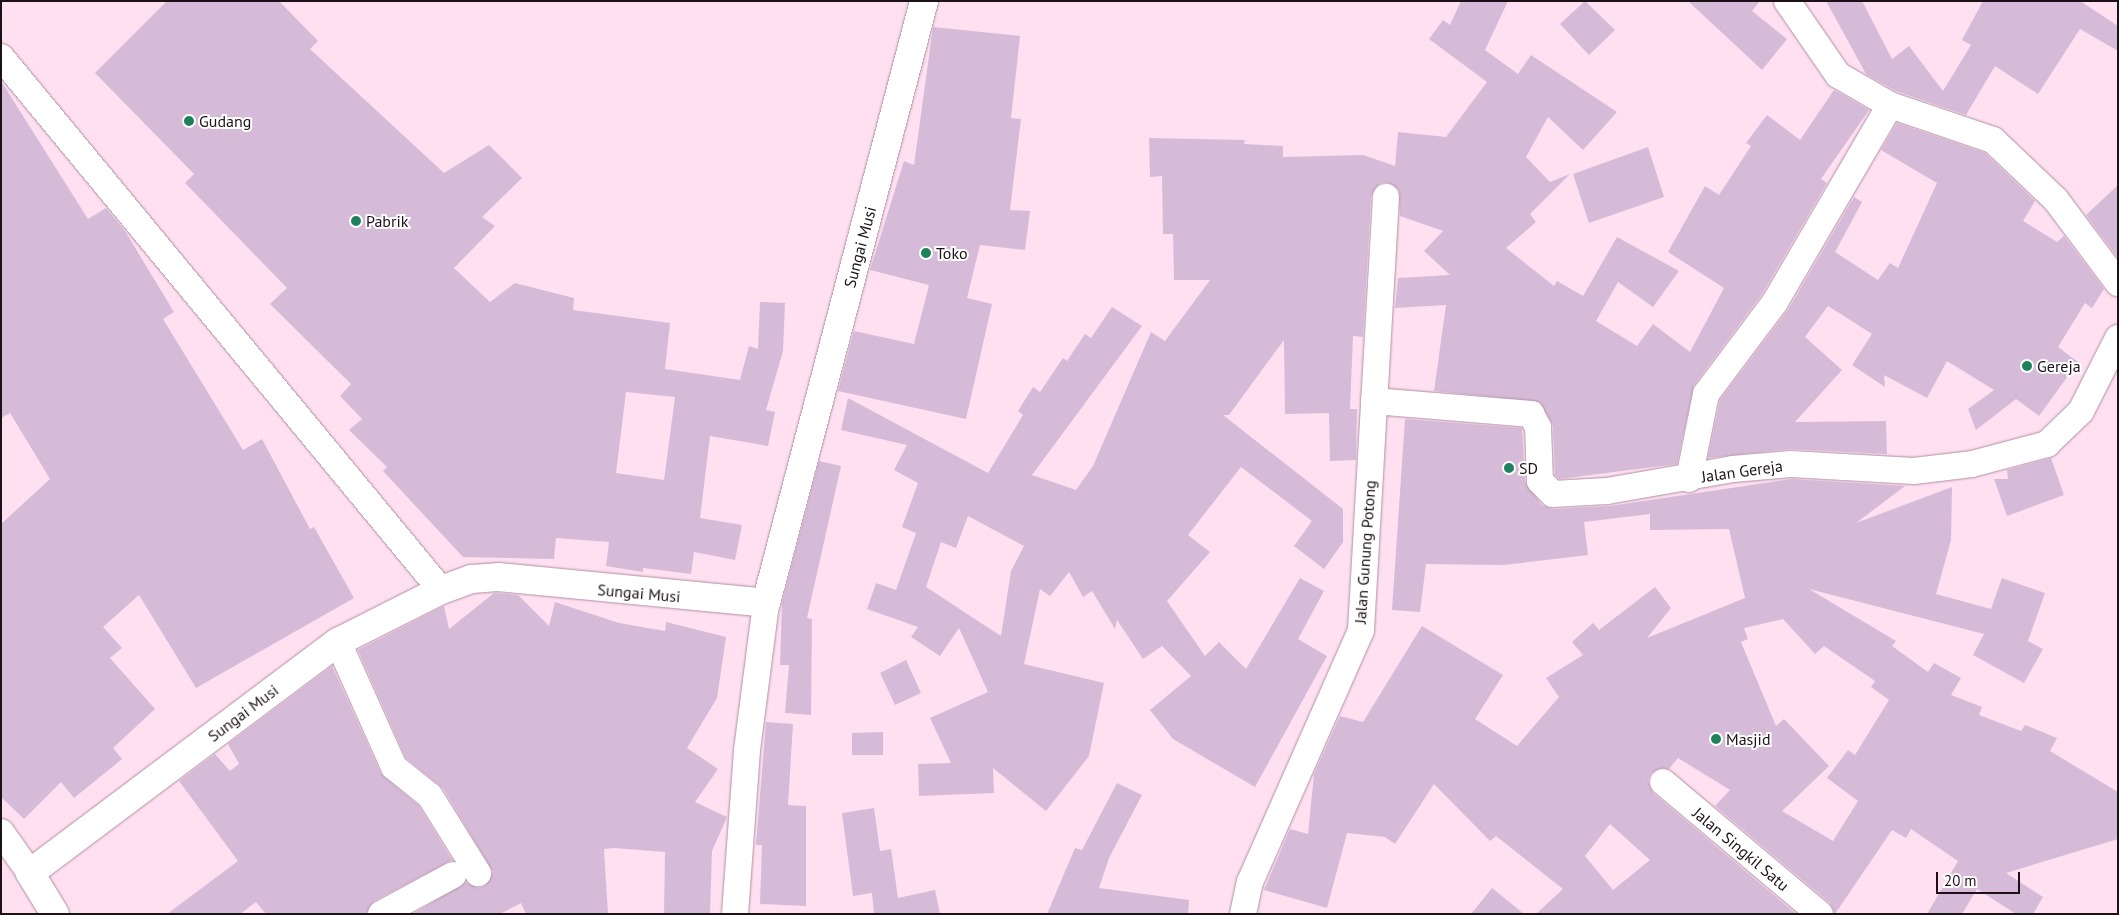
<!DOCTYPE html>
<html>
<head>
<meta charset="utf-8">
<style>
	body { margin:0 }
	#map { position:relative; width:2119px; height:915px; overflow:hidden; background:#fee0f1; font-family:"PT Sans",sans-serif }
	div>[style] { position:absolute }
	.building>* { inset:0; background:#d6bbd9 }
	.roads { filter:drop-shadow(0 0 1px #b18ea3) drop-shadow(0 0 1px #b18ea3) }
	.minor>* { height:26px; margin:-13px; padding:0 13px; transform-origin:13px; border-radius:13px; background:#fff }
	.tertiary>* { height:28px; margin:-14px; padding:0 14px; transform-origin:14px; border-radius:14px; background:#fff }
	.dots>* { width:14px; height:14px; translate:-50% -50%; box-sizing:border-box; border:2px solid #fff; border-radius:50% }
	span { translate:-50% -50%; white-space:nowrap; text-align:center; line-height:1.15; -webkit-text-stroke:4px #fff; paint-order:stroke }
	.poi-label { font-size:16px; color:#1d1118 }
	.left { translate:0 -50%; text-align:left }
	.street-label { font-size:16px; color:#1d1118 }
	.frame { position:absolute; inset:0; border:2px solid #1d1118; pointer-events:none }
	.scale { position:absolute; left:1936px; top:872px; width:84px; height:22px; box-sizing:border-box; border:2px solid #1d1118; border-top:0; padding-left:6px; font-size:15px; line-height:18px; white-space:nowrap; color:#1d1118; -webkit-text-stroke:4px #fff; paint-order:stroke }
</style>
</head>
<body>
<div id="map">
	<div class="building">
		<i style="clip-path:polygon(evenodd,167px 1px,279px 1px,318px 41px,310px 49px,444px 173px,489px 145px,522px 178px,482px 217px,495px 226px,454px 268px,490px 302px,515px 283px,574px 298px,573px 310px,670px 323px,665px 369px,740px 380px,749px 346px,758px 349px,760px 302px,785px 303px,783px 351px,766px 410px,775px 412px,768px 446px,710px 436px,700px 518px,742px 525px,735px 560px,694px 552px,691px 574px,643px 568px,643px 572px,606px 566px,609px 542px,556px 538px,554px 559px,463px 557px,383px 471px,387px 467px,349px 430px,362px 419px,340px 396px,351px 384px,270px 304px,287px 288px,185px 183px,194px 174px,95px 73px,167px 1px,626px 392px,675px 397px,664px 480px,616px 473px,626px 392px)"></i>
		<i style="clip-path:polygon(evenodd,1461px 1px,1508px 1px,1485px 50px,1518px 74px,1531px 55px,1617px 112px,1583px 150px,1548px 117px,1526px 157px,1550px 182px,1570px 174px,1530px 214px,1536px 222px,1506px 248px,1554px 286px,1557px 281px,1583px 296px,1617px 237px,1679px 271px,1653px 307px,1618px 282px,1596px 321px,1637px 346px,1653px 324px,1690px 352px,1724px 288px,1668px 252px,1705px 186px,1719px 195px,1751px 146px,1746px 143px,1767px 115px,1800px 140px,1834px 90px,1869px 110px,1821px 179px,1827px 183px,1762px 294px,1694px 385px,1677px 464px,1559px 479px,1555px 475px,1553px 426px,1540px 402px,1434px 391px,1446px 305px,1395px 308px,1398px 278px,1450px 275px,1424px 251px,1443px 231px,1400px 216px,1399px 190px,1387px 182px,1380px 183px,1371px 196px,1363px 337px,1353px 336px,1350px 409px,1357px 409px,1356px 460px,1330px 461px,1329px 413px,1285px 414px,1284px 340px,1229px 415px,1223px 415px,1343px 509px,1343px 542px,1324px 569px,1294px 546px,1312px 521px,1241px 467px,1188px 535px,1210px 552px,1167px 601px,1205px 656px,1219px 642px,1246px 669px,1300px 578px,1324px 591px,1298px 639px,1327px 656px,1255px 787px,1173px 739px,1150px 710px,1191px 676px,1162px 646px,1143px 659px,1117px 620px,1115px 629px,1092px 591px,1083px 597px,1069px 572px,1050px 596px,1040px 589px,1024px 664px,1104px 683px,1089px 756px,1046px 811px,993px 768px,994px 793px,919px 796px,918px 764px,951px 763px,930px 718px,988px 692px,959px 628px,940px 656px,911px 637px,918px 627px,867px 609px,876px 583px,896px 590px,916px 533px,902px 527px,918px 483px,894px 470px,907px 445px,841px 430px,848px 398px,988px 473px,1023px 415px,1018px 411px,1033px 387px,1040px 392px,1063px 358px,1067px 361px,1085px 334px,1091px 338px,1112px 307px,1142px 326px,1032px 475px,1076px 490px,1093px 466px,1151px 332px,1165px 341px,1210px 280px,1174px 280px,1173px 234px,1163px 234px,1162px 176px,1150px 177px,1149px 138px,1245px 140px,1244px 144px,1283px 146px,1283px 157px,1363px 155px,1395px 166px,1398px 132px,1446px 137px,1487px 82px,1429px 39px,1443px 20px,1450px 25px,1461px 1px,968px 516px,1024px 546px,1011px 571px,1001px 636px,926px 587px,941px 542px,956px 548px,968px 516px)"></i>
		<i style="clip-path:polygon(1585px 1px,1615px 30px,1589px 55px,1560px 24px)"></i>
		<i style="clip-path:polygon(1688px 1px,1760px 1px,1752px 11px,1787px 39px,1762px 70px)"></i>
		<i style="clip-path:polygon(1826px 1px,1862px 1px,1892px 59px,1909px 46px,1943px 91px,1971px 45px,1962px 40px,1983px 1px,2080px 1px,2118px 26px,2118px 51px,2080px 29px,2038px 94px,1995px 66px,1966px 115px,1896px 91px,1866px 74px)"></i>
		<i style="clip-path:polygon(933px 27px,1020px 36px,1011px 118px,1021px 119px,1010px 210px,1030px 211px,1025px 250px,980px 245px,967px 298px,992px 304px,966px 419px,838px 391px,854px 331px,914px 344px,929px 285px,870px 270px,904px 161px,914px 165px)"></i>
		<i style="clip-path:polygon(1px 81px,88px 219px,106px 208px,125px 231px,174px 312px,163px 319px,243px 450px,262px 439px,310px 529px,314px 527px,354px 598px,196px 688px,139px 595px,103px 627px,122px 648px,110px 658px,155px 709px,113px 748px,122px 759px,74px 798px,61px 782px,24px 819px,1px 797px,1px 524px,50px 479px,10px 413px,1px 418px)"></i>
		<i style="clip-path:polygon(1897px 123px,1985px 153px,2035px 201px,2023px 221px,2057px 242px,2064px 236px,2104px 289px,2092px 308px,2085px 303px,2058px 347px,2078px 362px,2039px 416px,2016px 399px,1976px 430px,1968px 409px,1994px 390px,1947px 361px,1927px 398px,1884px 375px,1885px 387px,1852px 365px,1872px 334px,1828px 306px,1805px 337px,1842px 370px,1795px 422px,1886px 421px,1887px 454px,1790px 449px,1708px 458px,1720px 400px,1788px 310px,1854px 197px,1862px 202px,1835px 252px,1878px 280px,1890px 263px,1898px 268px,1937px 183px,1881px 150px)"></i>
		<i style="clip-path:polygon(1648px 147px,1664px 197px,1589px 223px,1573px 174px)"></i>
		<i style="clip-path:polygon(2118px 185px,2118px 258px,2086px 215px)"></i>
		<i style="clip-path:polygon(evenodd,1405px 419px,1522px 428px,1525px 482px,1542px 505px,1553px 509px,1610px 506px,1791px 479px,1905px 486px,1856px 523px,1952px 487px,1951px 540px,1936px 594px,1991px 609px,2002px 578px,2045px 593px,2028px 641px,2043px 649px,2024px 683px,1973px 655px,1984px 634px,1809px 589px,1896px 641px,1892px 646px,1928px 672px,1934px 663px,1961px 678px,1951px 695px,1982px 707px,1979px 715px,2021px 731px,2025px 725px,2057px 738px,2050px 751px,2118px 792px,2118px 839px,2006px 873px,2043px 897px,2033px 914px,2016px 914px,1977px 889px,1962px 914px,1927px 914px,1958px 861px,1911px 829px,1906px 838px,1892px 830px,1835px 914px,1830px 903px,1715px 806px,1730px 790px,1678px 758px,1669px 769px,1651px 773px,1648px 780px,1653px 793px,1796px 914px,1536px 914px,1563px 889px,1496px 836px,1490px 841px,1434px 784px,1395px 844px,1385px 837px,1347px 833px,1327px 908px,1264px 890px,1290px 829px,1308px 834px,1314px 774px,1340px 716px,1363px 722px,1422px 626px,1503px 675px,1475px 719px,1517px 746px,1559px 697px,1546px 678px,1583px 655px,1572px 642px,1593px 623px,1599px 630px,1655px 587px,1671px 608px,1647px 638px,1745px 598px,1729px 529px,1650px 530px,1650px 514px,1584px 522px,1588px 555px,1504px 565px,1426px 564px,1420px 612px,1392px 610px,1405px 419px,1783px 619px,1815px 654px,1824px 646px,1875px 681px,1871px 687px,1889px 700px,1855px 755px,1848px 750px,1827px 778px,1858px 801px,1833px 841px,1782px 811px,1829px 766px,1784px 719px,1776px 726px,1741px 642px,1748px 639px,1744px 628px,1783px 619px,1405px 419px,1610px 824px,1650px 860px,1613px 890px,1585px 856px,1610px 824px)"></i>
		<i style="clip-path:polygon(2051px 458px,2064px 495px,2007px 516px,1994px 479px,2008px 479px,2007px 470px)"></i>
		<i style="clip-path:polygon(819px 461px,841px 466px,807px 618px,812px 619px,811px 715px,785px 713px,789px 665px,780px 665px,782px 603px)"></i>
		<i style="clip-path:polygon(494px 593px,518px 595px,549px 626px,555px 602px,619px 623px,665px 631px,666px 622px,726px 637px,717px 698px,687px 748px,718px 769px,695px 802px,727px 817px,712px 851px,710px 914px,664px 914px,665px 852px,614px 848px,604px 849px,608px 914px,526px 914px,521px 903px,500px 914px,413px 914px,466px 882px,478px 888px,485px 886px,493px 872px,443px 788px,406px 758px,358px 650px,444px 606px,449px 629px)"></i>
		<i style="clip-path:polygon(906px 660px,921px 693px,895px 705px,880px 673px)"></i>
		<i style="clip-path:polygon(332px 666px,381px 774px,419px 806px,452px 860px,374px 901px,366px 914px,266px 914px,256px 902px,240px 914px,167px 914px,238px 861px,179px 781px,215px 754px,230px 771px,239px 764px,228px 744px)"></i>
		<i style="clip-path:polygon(766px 722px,793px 724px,788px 805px,806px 806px,806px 906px,760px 904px,762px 845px,756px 845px)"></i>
		<i style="clip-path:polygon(883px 732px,883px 755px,852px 755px,852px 733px)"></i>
		<i style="clip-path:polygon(1117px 783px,1142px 795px,1109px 858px,1099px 888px,1189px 900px,1188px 914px,1047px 914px,1075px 848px,1082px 850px)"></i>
		<i style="clip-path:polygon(874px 808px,880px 851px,891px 849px,898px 898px,935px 890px,940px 914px,874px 914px,872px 893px,853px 896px,842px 813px)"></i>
		<i style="clip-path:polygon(1492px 888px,1524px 914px,1471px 914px)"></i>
	</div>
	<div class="roads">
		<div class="minor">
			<i style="left:1787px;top:1px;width:90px;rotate:55.4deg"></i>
			<i style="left:1838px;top:75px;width:60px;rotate:30deg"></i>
			<i style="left:1890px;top:105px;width:109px;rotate:18.8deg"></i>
			<i style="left:1993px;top:140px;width:87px;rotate:43.6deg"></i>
			<i style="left:2056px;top:200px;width:104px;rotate:53.2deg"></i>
			<i style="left:1px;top:57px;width:691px;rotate:50.46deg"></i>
			<i style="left:1374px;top:401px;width:158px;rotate:4.7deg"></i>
			<i style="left:1531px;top:414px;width:15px;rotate:62deg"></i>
			<i style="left:1538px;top:427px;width:54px;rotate:87.9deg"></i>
			<i style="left:1540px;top:481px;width:18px;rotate:45deg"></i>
			<i style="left:1553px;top:494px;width:54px;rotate:-3.2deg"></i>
			<i style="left:1607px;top:491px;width:128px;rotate:-9.9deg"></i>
			<i style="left:1733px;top:469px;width:58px;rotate:-4.9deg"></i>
			<i style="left:1791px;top:464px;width:123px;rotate:3.3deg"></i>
			<i style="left:1914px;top:471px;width:58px;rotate:-6.9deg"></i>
			<i style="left:1972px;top:464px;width:78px;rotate:-14.9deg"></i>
			<i style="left:2047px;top:444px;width:47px;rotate:-44.1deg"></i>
			<i style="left:2081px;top:411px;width:82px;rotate:-63.1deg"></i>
			<i style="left:1689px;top:479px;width:87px;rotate:-78.7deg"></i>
			<i style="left:1706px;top:394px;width:115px;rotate:-53.1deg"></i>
			<i style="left:1775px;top:302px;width:228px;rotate:-59.7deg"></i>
			<i style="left:338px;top:642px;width:137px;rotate:65.9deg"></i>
			<i style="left:394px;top:767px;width:46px;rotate:38.9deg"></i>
			<i style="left:430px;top:796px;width:91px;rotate:58.1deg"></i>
			<i style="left:1663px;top:782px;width:205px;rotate:40.1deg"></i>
			<i style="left:1px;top:832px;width:50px;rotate:54.7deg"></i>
			<i style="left:381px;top:914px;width:82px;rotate:-28.4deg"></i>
			<i style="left:735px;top:914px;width:164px;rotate:-85.8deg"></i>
			<i style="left:747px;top:750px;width:148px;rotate:-82.6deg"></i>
			<i style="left:1243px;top:914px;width:33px;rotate:-78deg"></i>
			<i style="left:1250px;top:882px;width:275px;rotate:-66.2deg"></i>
			<i style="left:1361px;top:630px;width:434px;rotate:-86.7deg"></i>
		</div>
		<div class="tertiary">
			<i style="left:55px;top:914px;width:48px;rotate:-121.4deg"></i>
			<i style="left:30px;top:873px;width:385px;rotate:-36.9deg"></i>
			<i style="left:338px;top:642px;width:115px;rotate:-26.8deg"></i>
			<i style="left:441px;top:590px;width:32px;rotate:-20deg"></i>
			<i style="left:471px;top:579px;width:27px;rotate:-4deg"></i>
			<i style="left:498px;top:577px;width:269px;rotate:5.5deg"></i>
			<i style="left:766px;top:603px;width:622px;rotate:-75.29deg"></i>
		</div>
	</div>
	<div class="dots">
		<i style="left:189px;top:121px;background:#1d825c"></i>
		<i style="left:356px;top:221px;background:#1d825c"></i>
		<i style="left:926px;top:253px;background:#1d825c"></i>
		<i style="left:2027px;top:366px;background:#1d825c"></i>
		<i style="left:1509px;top:468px;background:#1d825c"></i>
		<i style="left:1716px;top:739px;background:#1d825c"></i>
	</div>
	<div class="poi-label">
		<span class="left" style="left:199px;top:121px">Gudang</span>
		<span class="left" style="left:366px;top:221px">Pabrik</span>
		<span class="left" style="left:936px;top:253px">Toko</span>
		<span class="left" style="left:2037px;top:366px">Gereja</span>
		<span class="left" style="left:1519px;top:468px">SD</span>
		<span class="left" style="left:1726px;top:739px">Masjid</span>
	</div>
	<div class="street-label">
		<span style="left:860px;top:247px;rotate:-75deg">Sungai Musi</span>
		<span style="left:1742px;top:471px;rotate:-8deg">Jalan Gereja</span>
		<span style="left:1365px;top:552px;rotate:-86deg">Jalan Gunung Potong</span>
		<span style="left:639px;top:593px;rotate:5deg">Sungai Musi</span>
		<span style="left:243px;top:713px;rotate:-37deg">Sungai Musi</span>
		<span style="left:1741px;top:849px;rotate:40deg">Jalan Singkil Satu</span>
	</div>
	<div class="frame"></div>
	<div class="scale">20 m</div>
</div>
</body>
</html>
